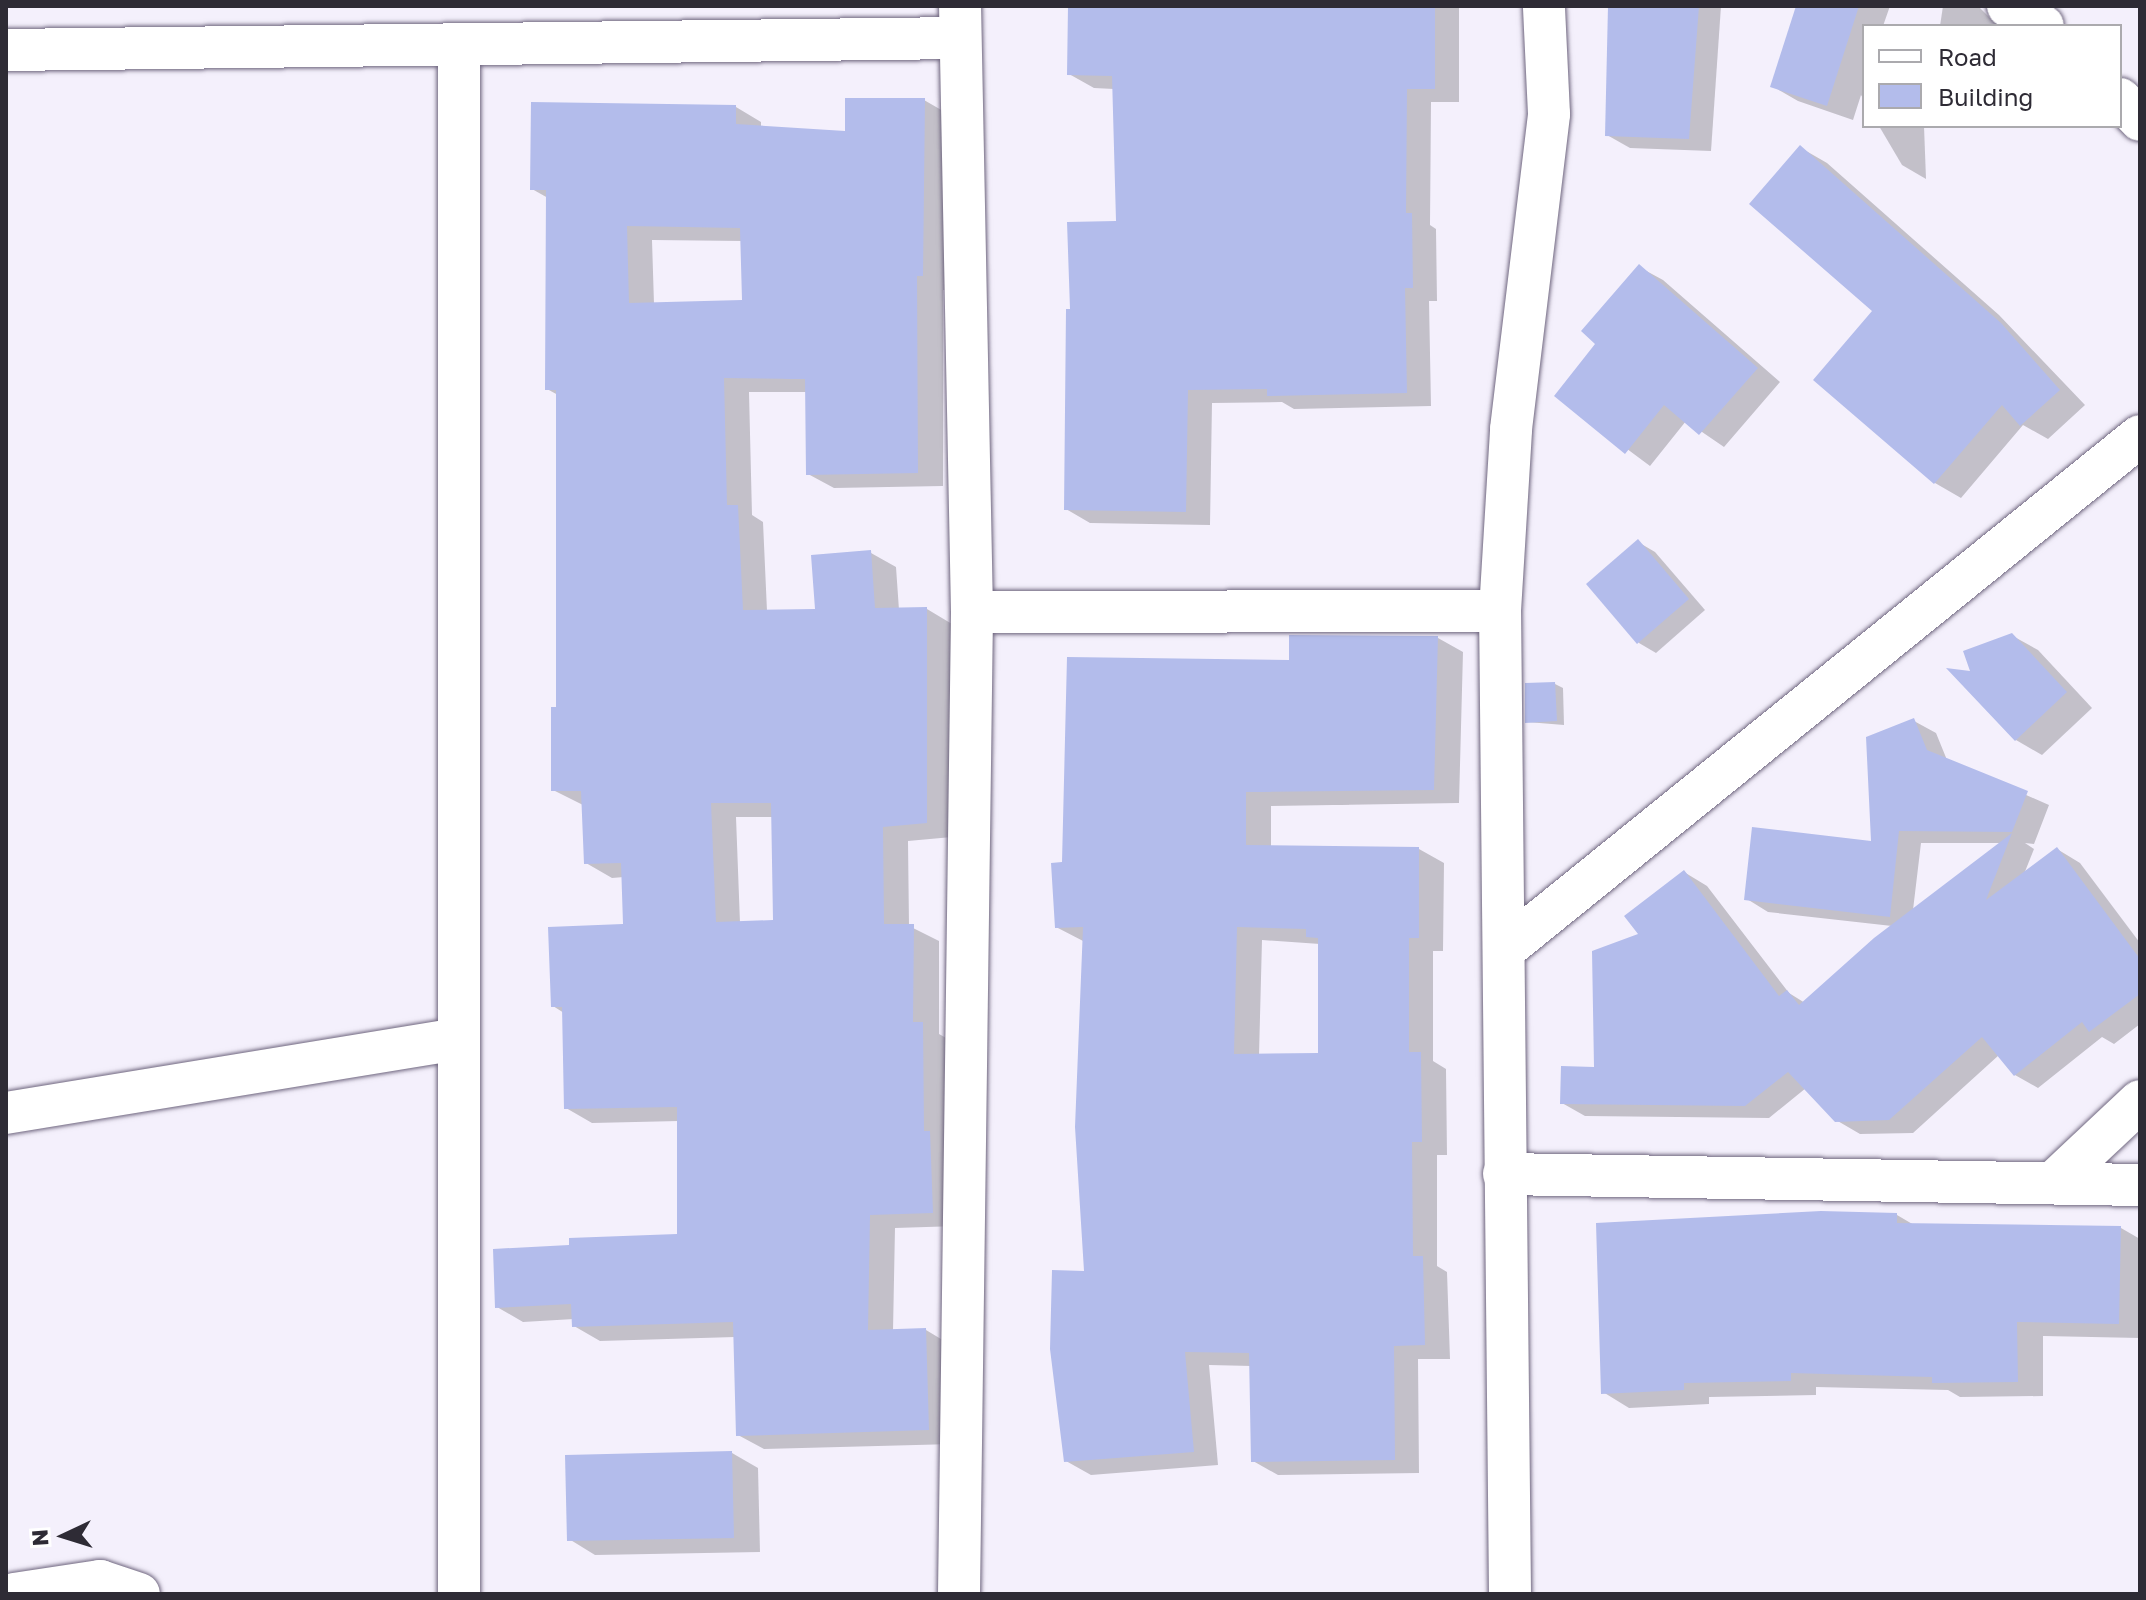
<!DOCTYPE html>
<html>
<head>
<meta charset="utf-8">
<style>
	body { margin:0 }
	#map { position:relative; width:2146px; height:1600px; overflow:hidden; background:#f4f0fc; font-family:"Golos Text",sans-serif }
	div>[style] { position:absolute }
	.shadow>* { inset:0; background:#0003 }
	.building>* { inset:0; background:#b3bceb }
	.roads { filter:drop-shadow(0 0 2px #6f667f) drop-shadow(0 0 2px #6f667f) }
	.minor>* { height:42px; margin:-21px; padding:0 21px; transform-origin:21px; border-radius:21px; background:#fff }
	span { translate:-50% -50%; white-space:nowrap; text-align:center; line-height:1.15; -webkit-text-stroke:8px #fff; paint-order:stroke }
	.frame { position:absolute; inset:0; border:8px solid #2e2b35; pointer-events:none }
	.legend { position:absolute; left:1862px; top:24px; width:260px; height:104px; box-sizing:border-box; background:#fff; border:2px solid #abaaae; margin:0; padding:10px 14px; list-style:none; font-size:24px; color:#2e2b35 }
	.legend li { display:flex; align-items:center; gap:16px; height:40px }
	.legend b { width:40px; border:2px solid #abaaae }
	.north { position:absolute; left:24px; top:1496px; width:80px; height:80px; -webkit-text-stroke:6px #fff; paint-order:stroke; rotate:266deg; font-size:22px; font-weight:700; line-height:32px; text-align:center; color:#2e2b35 }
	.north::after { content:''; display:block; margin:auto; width:28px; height:36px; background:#2e2b35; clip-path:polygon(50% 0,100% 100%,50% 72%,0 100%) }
</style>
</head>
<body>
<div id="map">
	<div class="shadow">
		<i style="clip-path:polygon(1070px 6px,1459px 6px,1459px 102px,1431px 102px,1430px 225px,1436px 229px,1437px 301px,1429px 301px,1431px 406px,1294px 409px,1282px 402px,1212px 403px,1210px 525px,1090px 523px,1066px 509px,1072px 311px,1118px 223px,1114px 89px,1094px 88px,1069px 74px)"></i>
		<i style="clip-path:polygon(1611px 6px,1721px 6px,1711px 151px,1630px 148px,1607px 135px)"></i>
		<i style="clip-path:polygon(1799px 6px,1890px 6px,1883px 26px,1864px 26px,1864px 100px,1861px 95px,1853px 120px,1798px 101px,1772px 86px)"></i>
		<i style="clip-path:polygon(1943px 6px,1978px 6px,1998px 26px,1940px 26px)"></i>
		<i style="clip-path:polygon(evenodd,924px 100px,950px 115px,948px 290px,943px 290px,943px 486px,834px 488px,808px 474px,807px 392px,749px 392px,752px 515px,763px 522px,767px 611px,817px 611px,871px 553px,896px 567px,899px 610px,927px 609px,952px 624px,952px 837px,908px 841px,909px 926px,939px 941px,939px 1034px,948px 1039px,958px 1226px,895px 1228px,893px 1331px,926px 1330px,951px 1345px,954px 1444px,764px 1449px,738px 1435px,735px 1337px,600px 1341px,574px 1326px,574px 1319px,523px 1322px,497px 1307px,571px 1247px,679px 1236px,679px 1121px,592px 1123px,566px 1108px,564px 1013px,553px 1006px,625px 926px,624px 877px,612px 878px,586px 863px,583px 805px,553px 790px,558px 709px,558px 395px,547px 389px,548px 198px,532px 189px,736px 107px,761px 122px,761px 127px,847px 133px,924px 100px,652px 240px,743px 241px,744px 302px,654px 304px,652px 240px,924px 100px,736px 817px,773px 817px,775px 922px,740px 923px,736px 817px)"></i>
		<i style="clip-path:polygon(1879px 126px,1924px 126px,1926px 179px,1902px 165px)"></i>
		<i style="clip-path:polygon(1801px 148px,1827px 163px,1999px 315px,2085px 405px,2048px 439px,2023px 425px,1961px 498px,1935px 483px,1875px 311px)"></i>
		<i style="clip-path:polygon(1639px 267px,1663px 280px,1780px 382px,1724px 447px,1686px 421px,1650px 466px,1556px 396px,1598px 344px)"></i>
		<i style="clip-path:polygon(1638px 542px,1655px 552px,1705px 610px,1656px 653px,1639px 643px,1589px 584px)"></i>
		<i style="clip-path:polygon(2011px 635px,2038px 650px,2092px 708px,2042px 755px,2016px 740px,1973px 673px)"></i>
		<i style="clip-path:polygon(evenodd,1438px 638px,1463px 652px,1459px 803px,1271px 806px,1271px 848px,1419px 849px,1444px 863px,1443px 951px,1433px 951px,1433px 1061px,1446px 1069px,1447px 1155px,1437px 1155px,1437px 1266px,1447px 1272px,1450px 1359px,1418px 1359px,1419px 1473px,1278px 1475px,1253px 1461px,1252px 1366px,1209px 1365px,1218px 1465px,1091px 1475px,1066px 1461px,1086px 1273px,1085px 942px,1056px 927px,1064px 864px,1291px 662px,1438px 638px,1262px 940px,1320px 944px,1320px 1055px,1259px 1056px,1262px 940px)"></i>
		<i style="clip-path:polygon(1555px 684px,1563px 688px,1564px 725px,1527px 722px)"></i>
		<i style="clip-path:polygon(evenodd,1914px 721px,1936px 733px,1947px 760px,2049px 805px,2034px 844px,2025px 843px,2034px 849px,2024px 874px,2057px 849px,2080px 863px,2140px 943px,2140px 1024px,2114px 1044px,2102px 1037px,2038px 1088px,2015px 1075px,1999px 1055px,1913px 1133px,1860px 1134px,1836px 1120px,1806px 1088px,1769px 1118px,1585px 1116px,1562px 1103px,1596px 1069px,1641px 935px,1684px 872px,1707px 886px,1789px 993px,1805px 1003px,1892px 926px,1768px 912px,1747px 899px,1873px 843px,1914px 721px,1921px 843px,2002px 843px,1913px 910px,1921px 843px)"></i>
		<i style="clip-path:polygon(1897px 1215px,1914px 1225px,2121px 1228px,2140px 1239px,2140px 1338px,2043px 1336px,2043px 1396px,1960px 1397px,1948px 1390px,1816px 1387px,1816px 1395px,1709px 1397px,1709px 1404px,1629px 1408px,1603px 1392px)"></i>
		<i style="clip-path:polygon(732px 1453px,758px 1468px,760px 1552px,595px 1555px,569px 1539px)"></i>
	</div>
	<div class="building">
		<i style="clip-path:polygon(1068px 6px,1435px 7px,1435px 89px,1407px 89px,1406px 213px,1412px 213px,1413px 288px,1405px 288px,1407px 393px,1267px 396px,1267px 389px,1188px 390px,1186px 512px,1064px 510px,1066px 309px,1070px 309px,1067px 222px,1116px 221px,1112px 76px,1067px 75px)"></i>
		<i style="clip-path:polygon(1608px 6px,1699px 6px,1689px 139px,1605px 136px)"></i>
		<i style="clip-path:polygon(1796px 6px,1859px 6px,1827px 106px,1770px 87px)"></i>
		<i style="clip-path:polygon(evenodd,845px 98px,925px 98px,923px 276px,917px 276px,918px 473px,806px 475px,805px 379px,724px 378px,727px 505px,738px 505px,743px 610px,815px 609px,811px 555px,871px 550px,875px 608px,927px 607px,927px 823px,883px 827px,884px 924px,914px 924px,913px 1022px,923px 1022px,924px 1131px,930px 1131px,933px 1213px,870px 1215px,868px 1330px,926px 1328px,929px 1430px,736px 1436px,733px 1322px,572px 1327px,571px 1304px,495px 1308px,493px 1249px,569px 1245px,569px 1238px,677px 1234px,677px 1107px,564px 1109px,562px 1007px,551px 1007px,548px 927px,623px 924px,621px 863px,584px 864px,581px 791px,551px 791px,551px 707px,556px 707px,556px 390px,545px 390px,546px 190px,530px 190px,531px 102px,736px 105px,736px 124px,845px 131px,845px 98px,627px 226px,740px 228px,742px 300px,629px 303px,627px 226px,845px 98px,711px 803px,771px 803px,773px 920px,716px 922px,711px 803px)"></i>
		<i style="clip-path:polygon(1800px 145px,2001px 323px,2060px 390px,2020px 426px,2002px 405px,1934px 484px,1813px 380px,1872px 311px,1749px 204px)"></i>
		<i style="clip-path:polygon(1639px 264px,1758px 368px,1699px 435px,1664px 405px,1625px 454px,1554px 396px,1595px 344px,1581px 331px)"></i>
		<i style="clip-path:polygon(1638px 539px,1689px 599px,1637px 644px,1586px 584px)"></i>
		<i style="clip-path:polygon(2012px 633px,2067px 692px,2015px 741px,1946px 668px,1970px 671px,1963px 651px)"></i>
		<i style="clip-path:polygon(evenodd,1289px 635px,1438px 636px,1434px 790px,1246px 792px,1246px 845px,1419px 847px,1419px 938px,1409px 938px,1409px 1052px,1421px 1052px,1422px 1142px,1412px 1142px,1413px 1256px,1423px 1256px,1425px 1345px,1394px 1346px,1395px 1460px,1251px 1462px,1249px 1353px,1185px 1352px,1194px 1452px,1064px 1462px,1050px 1349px,1052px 1270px,1084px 1271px,1075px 1127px,1083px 927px,1055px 928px,1051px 863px,1062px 862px,1067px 657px,1289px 660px,1289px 635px,1237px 927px,1306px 929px,1306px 937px,1318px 938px,1318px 1053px,1234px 1054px,1237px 927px)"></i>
		<i style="clip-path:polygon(1555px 682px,1557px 721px,1525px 723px,1525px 683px)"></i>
		<i style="clip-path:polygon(1914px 718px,1927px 750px,2028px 791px,2012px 832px,1899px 831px,1890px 917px,1744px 900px,1752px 827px,1871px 841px,1866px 737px)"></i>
		<i style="clip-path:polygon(2012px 833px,1986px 900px,2057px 847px,2140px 959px,2140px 994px,2089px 1032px,2082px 1022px,2014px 1076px,1982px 1037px,1889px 1120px,1835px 1122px,1788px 1072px,1745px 1106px,1560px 1104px,1561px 1066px,1594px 1067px,1592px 951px,1638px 934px,1624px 916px,1684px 870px,1779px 996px,1787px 990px,1799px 1005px,1874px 938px)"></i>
		<i style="clip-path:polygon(1821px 1211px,1897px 1213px,1897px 1223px,2121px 1226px,2119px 1324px,2017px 1322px,2018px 1382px,1932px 1383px,1932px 1377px,1791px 1373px,1791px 1381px,1684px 1383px,1684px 1390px,1601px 1394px,1596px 1223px)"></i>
		<i style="clip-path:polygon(732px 1451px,734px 1538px,567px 1541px,565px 1455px)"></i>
	</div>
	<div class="roads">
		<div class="minor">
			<i style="left:2008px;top:6px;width:40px;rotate:29.7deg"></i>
			<i style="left:459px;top:46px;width:1548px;rotate:90deg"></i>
			<i style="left:6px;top:50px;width:954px;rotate:-0.72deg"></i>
			<i style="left:2120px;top:99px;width:29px;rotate:46deg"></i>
			<i style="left:972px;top:612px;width:528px;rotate:-0.11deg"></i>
			<i style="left:1505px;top:949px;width:816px;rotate:-38.93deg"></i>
			<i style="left:6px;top:1113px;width:457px;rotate:-9.3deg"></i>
			<i style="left:1504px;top:1174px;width:636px;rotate:0.99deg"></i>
			<i style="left:2056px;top:1180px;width:115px;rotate:-43.2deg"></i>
			<i style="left:14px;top:1594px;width:87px;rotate:-8.6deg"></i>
			<i style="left:100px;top:1581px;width:41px;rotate:18.4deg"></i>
			<i style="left:959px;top:1594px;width:982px;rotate:-89.24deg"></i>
			<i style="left:972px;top:612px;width:606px;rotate:-91.13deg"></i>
			<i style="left:1510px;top:1594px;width:983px;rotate:-90.58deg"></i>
			<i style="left:1500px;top:611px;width:182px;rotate:-86.5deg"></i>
			<i style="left:1511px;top:429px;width:317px;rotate:-83.1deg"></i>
			<i style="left:1549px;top:114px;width:108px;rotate:-92.7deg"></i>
		</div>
	</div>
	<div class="frame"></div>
	<ul class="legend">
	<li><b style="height:10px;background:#fff"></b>Road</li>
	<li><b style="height:22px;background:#b3bceb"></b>Building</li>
	</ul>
	<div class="north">N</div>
</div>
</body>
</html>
